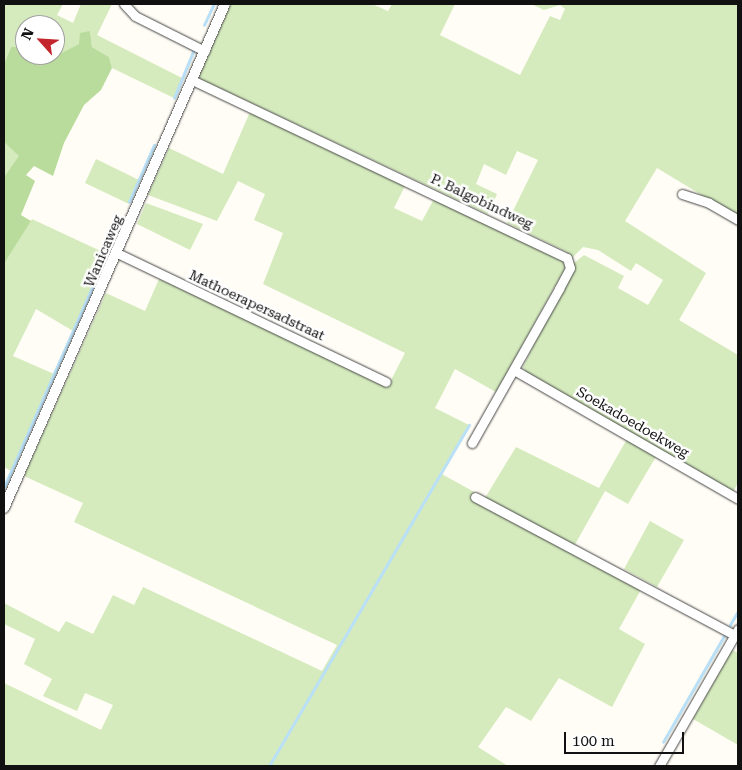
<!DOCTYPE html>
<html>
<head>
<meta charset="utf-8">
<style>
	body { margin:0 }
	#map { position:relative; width:742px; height:770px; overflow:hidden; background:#fffdf5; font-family:"Roboto Serif",serif }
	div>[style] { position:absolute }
	.green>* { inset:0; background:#d5ebbd }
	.forest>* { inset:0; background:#b9dc9c }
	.stream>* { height:2.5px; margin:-1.25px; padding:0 1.25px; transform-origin:1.25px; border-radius:1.25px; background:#b9e0f7 }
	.roads { filter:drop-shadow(0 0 1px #444) drop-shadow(0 0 1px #444) }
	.minor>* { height:9px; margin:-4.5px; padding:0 4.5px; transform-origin:4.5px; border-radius:4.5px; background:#fff }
	.tertiary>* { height:10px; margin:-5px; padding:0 5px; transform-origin:5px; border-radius:5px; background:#fff }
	span { translate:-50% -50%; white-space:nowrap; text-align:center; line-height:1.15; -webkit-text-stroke:5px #fff; paint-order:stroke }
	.street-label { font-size:14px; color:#111 }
	.frame { position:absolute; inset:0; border:5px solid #111; pointer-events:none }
	.north { position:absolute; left:15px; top:15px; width:50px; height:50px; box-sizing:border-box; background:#fff; border:1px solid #a0a0a0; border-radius:50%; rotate:296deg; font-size:14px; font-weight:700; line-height:20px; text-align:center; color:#111 }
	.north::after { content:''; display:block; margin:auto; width:18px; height:22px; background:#c4262e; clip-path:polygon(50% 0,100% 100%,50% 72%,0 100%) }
	.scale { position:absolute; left:564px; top:732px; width:120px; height:22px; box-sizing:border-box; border:2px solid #111; border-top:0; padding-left:6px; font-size:15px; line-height:18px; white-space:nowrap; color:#111; -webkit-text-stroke:4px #fff; paint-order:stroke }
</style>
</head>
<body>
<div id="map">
	<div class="green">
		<i style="clip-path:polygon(4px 4px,63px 4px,57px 15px,73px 23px,81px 4px,112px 4px,97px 35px,182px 78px,174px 98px,112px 68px,109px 57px,92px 47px,90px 31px,79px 44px,52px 59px,55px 25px,25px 25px,25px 46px,11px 47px,4px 64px)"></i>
		<i style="clip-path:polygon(231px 4px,372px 4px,388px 11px,392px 4px,455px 4px,440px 35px,520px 75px,550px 16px,560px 20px,565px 9px,560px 5px,544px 10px,531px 4px,738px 4px,738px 217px,657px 168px,625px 221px,706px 273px,679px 320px,738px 355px,738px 483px,733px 492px,527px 374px,523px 367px,574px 263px,584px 255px,624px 276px,618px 288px,648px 305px,663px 280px,636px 263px,631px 271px,598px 250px,583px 247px,572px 258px,567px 252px,507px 223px,538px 160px,517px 151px,506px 175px,484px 164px,476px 184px,497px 194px,488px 214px,198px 78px)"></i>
		<i style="clip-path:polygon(250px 112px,406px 184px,394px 208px,422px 221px,434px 199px,558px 256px,563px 262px,565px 268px,496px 392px,455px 369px,435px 408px,469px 425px,440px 473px,485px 498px,516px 447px,599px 488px,627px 439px,657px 455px,628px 504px,605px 491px,573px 548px,643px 586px,619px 629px,645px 644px,612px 707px,559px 678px,531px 721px,506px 707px,478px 747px,508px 766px,4px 766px,4px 683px,101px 730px,113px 705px,85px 693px,77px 711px,43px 696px,52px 679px,24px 664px,35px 639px,4px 624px,4px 603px,59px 632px,66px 621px,93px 634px,113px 595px,134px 605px,143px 587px,322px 671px,337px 645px,74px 522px,83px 503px,24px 476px,106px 293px,145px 311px,159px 279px,388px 386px,405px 353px,263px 284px,283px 233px,254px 220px,265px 194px,238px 181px,217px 221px,148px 195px,169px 148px,223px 174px)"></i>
		<i style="clip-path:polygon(4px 142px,20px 156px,4px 177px)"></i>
		<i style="clip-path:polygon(96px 159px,139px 180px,129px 204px,85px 183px)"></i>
		<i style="clip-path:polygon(146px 203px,203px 224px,190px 250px,137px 224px)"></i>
		<i style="clip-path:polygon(32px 219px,107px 254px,73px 331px,36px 309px,13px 356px,54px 374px,11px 471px,4px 467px,4px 264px)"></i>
		<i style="clip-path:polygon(650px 521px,684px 540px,657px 587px,624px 569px)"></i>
		<i style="clip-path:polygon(732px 650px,738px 653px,738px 745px,693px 719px)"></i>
	</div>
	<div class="forest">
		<i style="clip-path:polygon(90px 31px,92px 47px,109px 57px,112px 68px,101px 90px,84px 105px,64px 143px,53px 176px,34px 166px,26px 175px,35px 181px,21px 215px,31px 221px,4px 264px,4px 177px,19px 156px,4px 142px,4px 64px,11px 47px,25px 46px,25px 55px,52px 55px,52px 58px,79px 44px,80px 33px)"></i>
	</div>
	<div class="stream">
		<i style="left:204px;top:25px;width:23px;rotate:-65deg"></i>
		<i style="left:174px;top:98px;width:50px;rotate:-67.6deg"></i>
		<i style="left:129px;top:202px;width:62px;rotate:-66.3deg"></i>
		<i style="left:4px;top:487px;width:285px;rotate:-66.2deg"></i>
		<i style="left:730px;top:625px;width:16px;rotate:-60deg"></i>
		<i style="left:663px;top:742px;width:122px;rotate:-60.1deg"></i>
		<i style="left:269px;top:766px;width:395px;rotate:-59.6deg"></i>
	</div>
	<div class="roads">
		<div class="minor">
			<i style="left:124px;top:4px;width:16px;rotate:47deg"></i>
			<i style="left:135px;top:16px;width:78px;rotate:26.6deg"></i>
			<i style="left:192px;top:80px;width:415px;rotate:25.4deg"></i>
			<i style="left:567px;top:258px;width:10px;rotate:73deg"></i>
			<i style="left:570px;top:268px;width:24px;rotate:118deg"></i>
			<i style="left:559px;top:289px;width:177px;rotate:119.5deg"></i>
			<i style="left:682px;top:194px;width:28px;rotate:18deg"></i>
			<i style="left:709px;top:203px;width:34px;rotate:30deg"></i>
			<i style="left:117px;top:253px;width:298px;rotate:25.6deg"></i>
			<i style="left:514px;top:370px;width:258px;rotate:29.9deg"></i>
			<i style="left:475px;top:497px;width:294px;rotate:28deg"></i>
			<i style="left:659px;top:766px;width:158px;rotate:-60deg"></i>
		</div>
		<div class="tertiary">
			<i style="left:4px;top:508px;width:550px;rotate:-66.32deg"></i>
		</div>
	</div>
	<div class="street-label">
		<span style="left:482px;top:201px;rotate:25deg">P. Balgobindweg</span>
		<span style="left:103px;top:251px;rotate:-67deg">Wanicaweg</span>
		<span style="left:257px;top:305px;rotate:25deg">Mathoerapersadstraat</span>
		<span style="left:633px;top:422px;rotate:30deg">Soekadoedoekweg</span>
	</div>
	<div class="frame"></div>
	<div class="north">N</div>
	<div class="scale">100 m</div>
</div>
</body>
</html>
